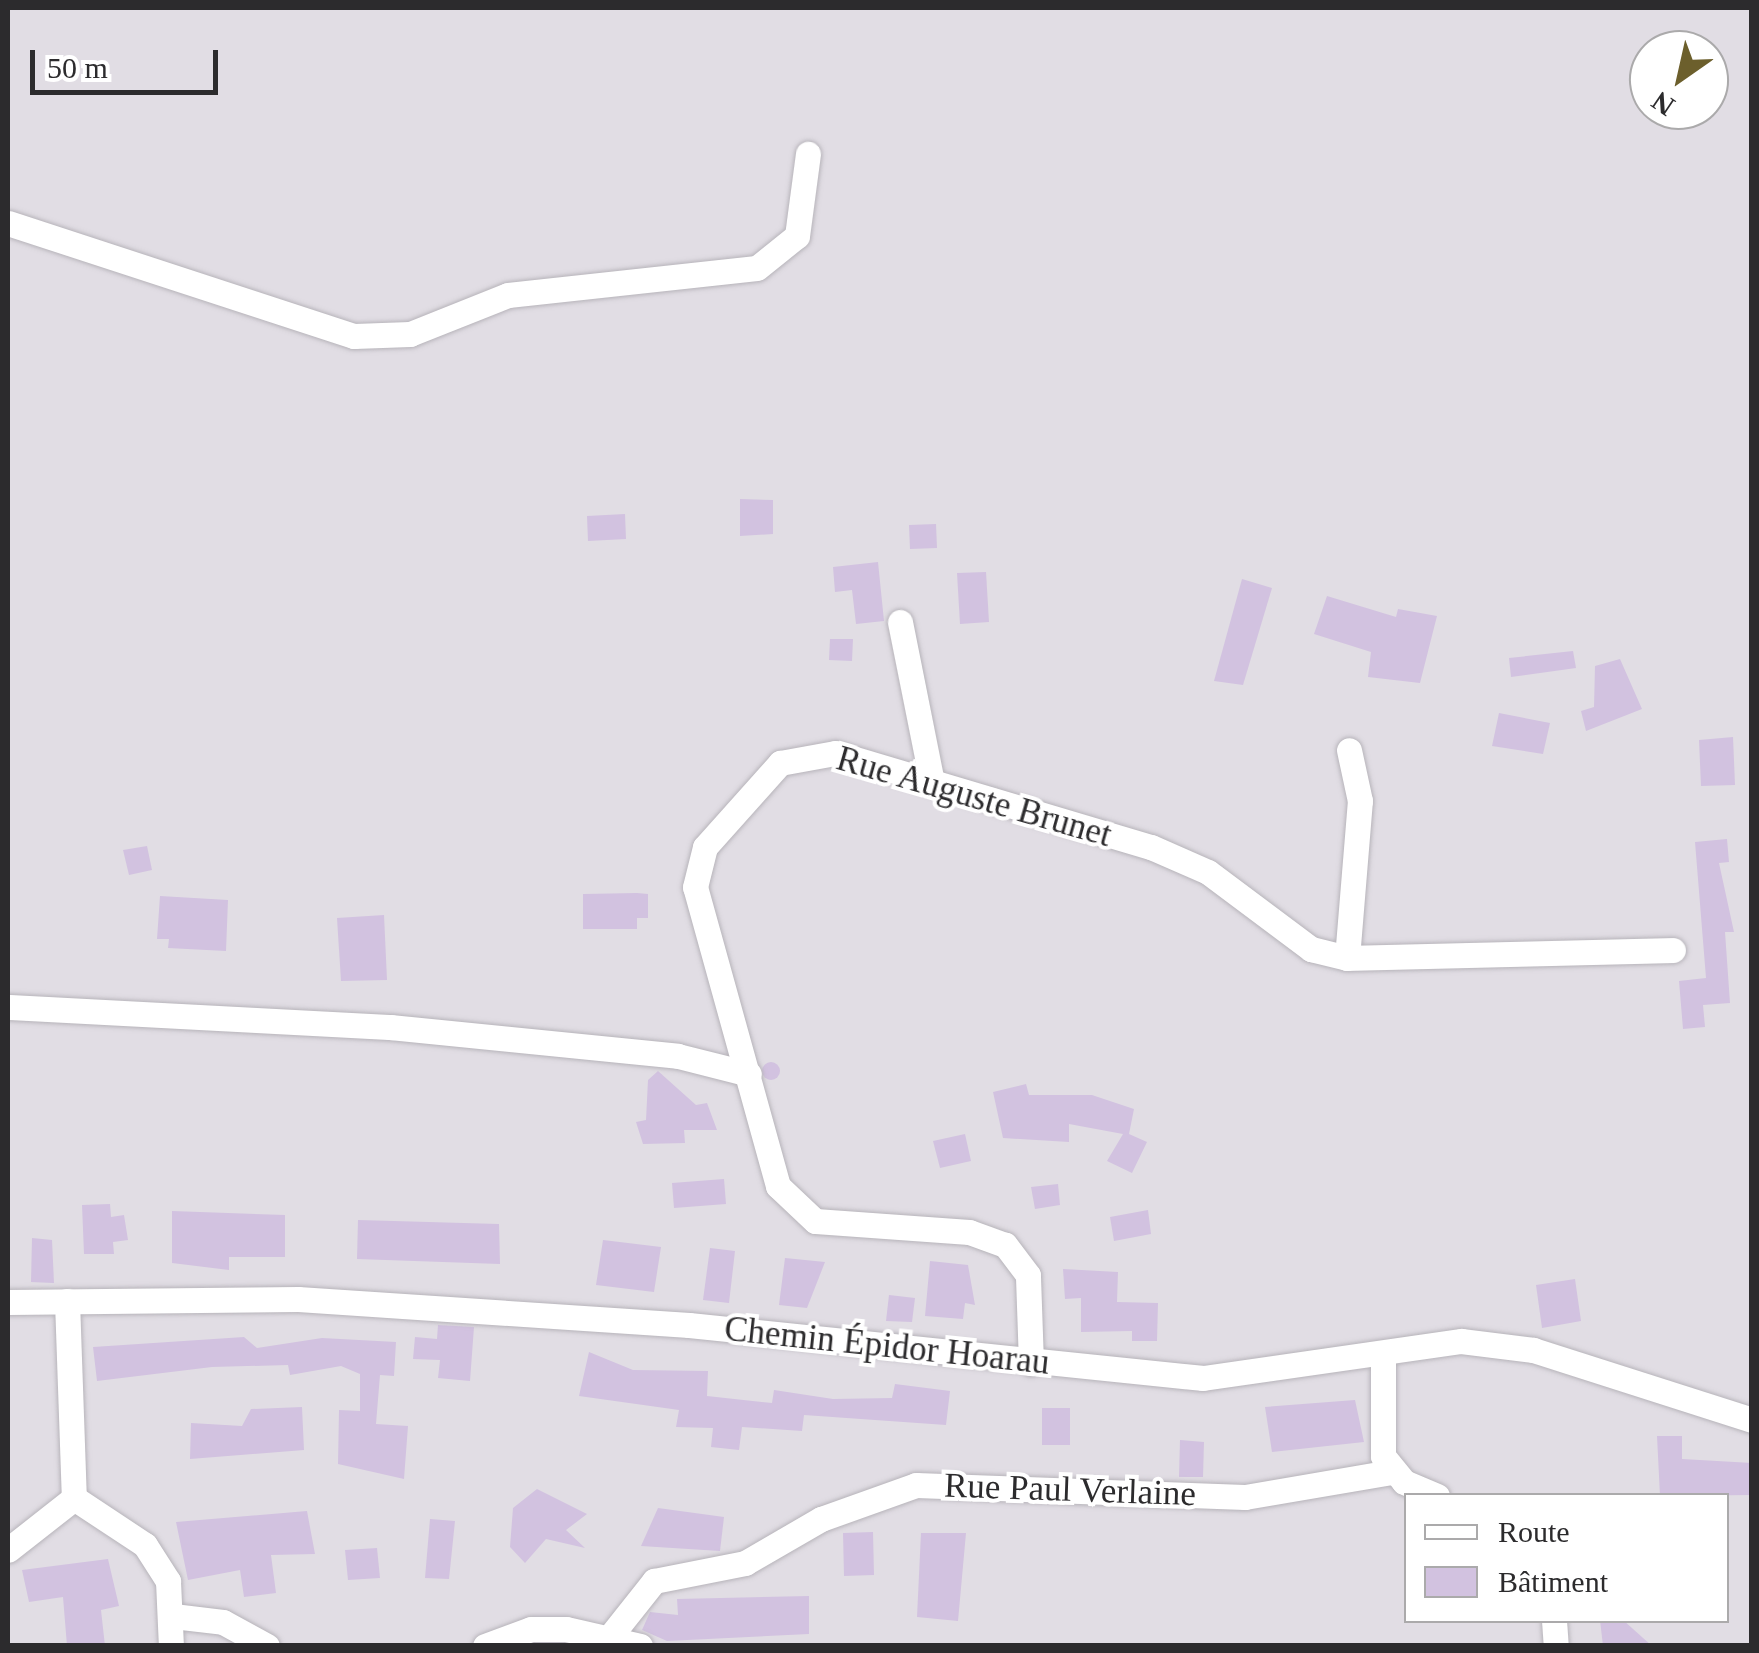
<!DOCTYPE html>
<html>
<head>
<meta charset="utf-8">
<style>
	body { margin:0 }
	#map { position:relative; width:1759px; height:1653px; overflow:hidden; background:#e1dde4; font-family:"Times New Roman",serif }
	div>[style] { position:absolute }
	.building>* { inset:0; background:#d2c2e0 }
	.round { border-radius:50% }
	.roads { filter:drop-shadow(0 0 2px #b7b4ba) drop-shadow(0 0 2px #b7b4ba) }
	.street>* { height:25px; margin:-12.5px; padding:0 12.5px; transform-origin:12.5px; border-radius:12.5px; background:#fff }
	span { translate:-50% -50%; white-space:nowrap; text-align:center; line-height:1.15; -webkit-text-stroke:8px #fff; paint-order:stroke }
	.street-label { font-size:35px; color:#2c2b2d }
	.frame { position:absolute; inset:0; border:10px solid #2c2b2d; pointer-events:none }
	.legend { position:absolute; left:1404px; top:1493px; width:325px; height:130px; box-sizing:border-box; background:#fff; border:2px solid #abaaab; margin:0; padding:12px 18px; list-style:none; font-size:30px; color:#2c2b2d }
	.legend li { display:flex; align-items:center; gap:20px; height:50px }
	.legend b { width:50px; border:2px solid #abaaab }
	.north { position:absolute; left:1629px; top:30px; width:100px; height:100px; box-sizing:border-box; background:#fff; border:2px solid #abaaab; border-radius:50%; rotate:214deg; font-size:28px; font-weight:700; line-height:40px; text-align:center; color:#2c2b2d }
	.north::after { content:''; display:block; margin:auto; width:35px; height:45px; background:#6c5f2c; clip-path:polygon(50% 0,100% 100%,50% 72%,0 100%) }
	.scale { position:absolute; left:30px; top:50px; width:188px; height:45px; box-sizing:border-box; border:5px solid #2c2b2d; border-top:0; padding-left:12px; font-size:30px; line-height:35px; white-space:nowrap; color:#2c2b2d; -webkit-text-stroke:8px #fff; paint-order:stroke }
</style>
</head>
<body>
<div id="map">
	<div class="building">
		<i style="clip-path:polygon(740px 499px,773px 500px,773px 534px,740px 536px)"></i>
		<i style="clip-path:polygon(625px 514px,626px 539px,588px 541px,587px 516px)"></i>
		<i style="clip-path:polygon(936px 524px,937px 548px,910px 549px,909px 525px)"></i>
		<i style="clip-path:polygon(878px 562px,884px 621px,856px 624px,852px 590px,835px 592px,833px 567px)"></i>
		<i style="clip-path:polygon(986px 572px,989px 622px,960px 624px,957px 573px)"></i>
		<i style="clip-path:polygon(1242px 579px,1272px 588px,1243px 685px,1214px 681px)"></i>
		<i style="clip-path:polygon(1327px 596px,1396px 617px,1398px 609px,1437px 616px,1420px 683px,1368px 677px,1371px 652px,1314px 634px)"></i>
		<i style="clip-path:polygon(830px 639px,853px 639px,852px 661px,829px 660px)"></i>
		<i style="clip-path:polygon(1573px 651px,1576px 668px,1511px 677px,1509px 658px)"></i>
		<i style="clip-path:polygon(1620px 659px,1642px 709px,1586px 731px,1581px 711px,1594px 707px,1595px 666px)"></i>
		<i style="clip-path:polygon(1499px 713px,1550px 723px,1543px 754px,1492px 746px)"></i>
		<i style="clip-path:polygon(1733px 737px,1735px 785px,1701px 786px,1699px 740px)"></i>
		<i style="clip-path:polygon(1727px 839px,1729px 862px,1719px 863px,1734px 932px,1725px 932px,1730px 1003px,1703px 1005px,1705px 1027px,1683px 1029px,1679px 981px,1706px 978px,1695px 842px)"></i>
		<i style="clip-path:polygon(147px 846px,152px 870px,129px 875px,123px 850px)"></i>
		<i style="clip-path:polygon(637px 893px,648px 894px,648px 918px,637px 918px,637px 929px,583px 929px,583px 894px)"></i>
		<i style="clip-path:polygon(160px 896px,228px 900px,226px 951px,168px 948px,169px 939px,157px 939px)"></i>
		<i style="clip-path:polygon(384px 915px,387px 980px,341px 981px,337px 918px)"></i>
		<i class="round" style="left:762px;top:1062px;width:18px;height:18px"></i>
		<i style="clip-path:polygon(658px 1071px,696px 1105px,707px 1103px,717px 1130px,684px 1130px,685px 1143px,643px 1144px,636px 1122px,646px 1120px,648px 1080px)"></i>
		<i style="clip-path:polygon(1026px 1084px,1029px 1095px,1092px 1095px,1134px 1109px,1129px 1134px,1147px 1142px,1132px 1173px,1107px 1161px,1123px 1134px,1069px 1124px,1069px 1142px,1003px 1138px,993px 1092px)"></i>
		<i style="clip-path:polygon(965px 1134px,971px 1161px,940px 1168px,933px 1141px)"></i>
		<i style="clip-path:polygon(724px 1179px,726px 1204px,674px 1208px,672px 1183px)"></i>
		<i style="clip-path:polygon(1058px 1184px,1060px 1205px,1035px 1209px,1031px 1187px)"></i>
		<i style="clip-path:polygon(110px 1204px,111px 1217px,124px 1215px,128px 1240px,113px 1242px,114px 1254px,84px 1254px,82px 1205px)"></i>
		<i style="clip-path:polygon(1148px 1210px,1151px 1234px,1114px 1241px,1110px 1217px)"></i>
		<i style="clip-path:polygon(172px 1211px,285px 1215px,285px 1257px,229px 1257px,229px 1270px,172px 1263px)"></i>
		<i style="clip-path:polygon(358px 1220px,499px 1224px,500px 1264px,357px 1259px)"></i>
		<i style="clip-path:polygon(32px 1238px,52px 1240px,54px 1283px,31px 1282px)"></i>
		<i style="clip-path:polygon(603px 1240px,661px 1247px,654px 1292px,596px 1285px)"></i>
		<i style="clip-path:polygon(710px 1248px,735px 1251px,729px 1303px,703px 1300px)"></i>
		<i style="clip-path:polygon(785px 1258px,825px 1262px,807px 1308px,779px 1305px)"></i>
		<i style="clip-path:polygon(930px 1261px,968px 1265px,975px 1305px,965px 1303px,963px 1319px,925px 1316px)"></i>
		<i style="clip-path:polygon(1063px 1269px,1118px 1272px,1117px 1302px,1158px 1303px,1157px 1341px,1132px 1341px,1132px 1331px,1081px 1332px,1081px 1298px,1065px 1299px)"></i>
		<i style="clip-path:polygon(1575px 1279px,1581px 1321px,1542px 1328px,1536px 1285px)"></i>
		<i style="clip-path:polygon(889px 1295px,915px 1298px,912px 1322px,886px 1321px)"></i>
		<i style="clip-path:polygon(438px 1325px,474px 1327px,470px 1381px,438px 1378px,440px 1360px,413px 1359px,415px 1337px,437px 1339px)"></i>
		<i style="clip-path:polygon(244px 1337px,257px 1348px,322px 1338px,396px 1342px,394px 1376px,380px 1375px,376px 1424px,408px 1426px,404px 1479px,338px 1464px,339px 1410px,360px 1411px,360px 1374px,341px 1366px,290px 1375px,288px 1365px,212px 1367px,97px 1381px,93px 1347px)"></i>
		<i style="clip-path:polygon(589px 1352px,633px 1370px,708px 1371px,707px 1396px,772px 1403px,774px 1390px,833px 1399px,892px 1398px,895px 1384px,950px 1391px,946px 1425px,804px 1415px,802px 1431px,742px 1427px,739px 1450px,711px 1447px,713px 1428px,676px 1427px,679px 1410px,579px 1396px)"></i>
		<i style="clip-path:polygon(1355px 1400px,1364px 1442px,1272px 1452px,1265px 1407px)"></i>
		<i style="clip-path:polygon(302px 1407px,304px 1450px,190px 1459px,191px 1423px,242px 1426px,251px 1409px)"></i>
		<i style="clip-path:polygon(1042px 1408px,1070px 1408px,1070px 1445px,1042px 1445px)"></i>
		<i style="clip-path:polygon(1657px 1436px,1682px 1436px,1682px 1459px,1752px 1463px,1752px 1495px,1660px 1496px)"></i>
		<i style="clip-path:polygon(1180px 1440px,1204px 1442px,1203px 1477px,1179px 1477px)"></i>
		<i style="clip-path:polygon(537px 1489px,587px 1514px,566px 1530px,585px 1548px,546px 1539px,525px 1563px,510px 1547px,513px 1508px)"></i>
		<i style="clip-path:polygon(658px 1508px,724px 1517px,720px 1551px,641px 1546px)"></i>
		<i style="clip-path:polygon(307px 1511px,315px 1554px,271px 1555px,276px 1593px,244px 1597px,240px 1570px,188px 1580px,176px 1522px)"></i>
		<i style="clip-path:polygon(430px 1519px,455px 1521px,449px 1579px,425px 1578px)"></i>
		<i style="clip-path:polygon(873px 1532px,874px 1575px,844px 1576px,843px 1533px)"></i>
		<i style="clip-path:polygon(921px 1533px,966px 1533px,958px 1621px,917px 1617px)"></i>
		<i style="clip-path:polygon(377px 1548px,380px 1578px,348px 1580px,345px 1550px)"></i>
		<i style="clip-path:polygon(108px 1559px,119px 1606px,101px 1610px,105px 1646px,67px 1646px,63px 1597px,29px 1602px,22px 1570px)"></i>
		<i style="clip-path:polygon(809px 1596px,809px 1634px,667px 1641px,642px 1630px,650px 1612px,678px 1615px,677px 1599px)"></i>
		<i style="clip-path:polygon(1600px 1620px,1623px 1620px,1652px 1646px,1603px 1646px)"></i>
	</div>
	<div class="roads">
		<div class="street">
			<i style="left:8px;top:223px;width:364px;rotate:18.1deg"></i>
			<i style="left:354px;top:336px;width:56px;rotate:-2deg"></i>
			<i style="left:410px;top:334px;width:105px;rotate:-21.7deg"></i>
			<i style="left:508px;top:295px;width:250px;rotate:-6.2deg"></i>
			<i style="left:757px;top:268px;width:51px;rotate:-38.7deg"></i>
			<i style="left:797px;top:236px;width:83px;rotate:-82.4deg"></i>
			<i style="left:900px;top:622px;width:163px;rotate:78.7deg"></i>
			<i style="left:1347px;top:958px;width:158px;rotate:-85.3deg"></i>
			<i style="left:1360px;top:801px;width:52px;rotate:-102.2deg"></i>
			<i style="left:8px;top:1007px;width:383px;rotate:3deg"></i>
			<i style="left:390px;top:1027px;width:289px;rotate:5.7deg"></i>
			<i style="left:678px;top:1056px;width:73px;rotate:14.2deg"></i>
			<i style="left:67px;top:1301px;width:197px;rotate:88deg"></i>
			<i style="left:8px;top:1302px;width:290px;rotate:-0.6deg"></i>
			<i style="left:298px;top:1299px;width:392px;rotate:3.8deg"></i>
			<i style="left:689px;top:1325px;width:517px;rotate:5.89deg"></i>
			<i style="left:1203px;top:1378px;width:261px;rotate:-8.2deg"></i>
			<i style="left:1461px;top:1341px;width:73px;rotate:7.1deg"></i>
			<i style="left:1533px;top:1350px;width:230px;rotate:17.7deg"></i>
			<i style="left:1383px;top:1359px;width:97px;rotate:90deg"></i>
			<i style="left:1383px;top:1456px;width:33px;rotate:51deg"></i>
			<i style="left:1404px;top:1482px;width:36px;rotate:23deg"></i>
			<i style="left:1031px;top:1363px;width:88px;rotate:-92deg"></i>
			<i style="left:1028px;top:1275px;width:38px;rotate:-127deg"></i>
			<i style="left:1005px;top:1245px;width:38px;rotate:-160deg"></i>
			<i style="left:969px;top:1232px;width:154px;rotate:-175.9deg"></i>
			<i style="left:815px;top:1221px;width:51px;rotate:-136.6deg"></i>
			<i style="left:778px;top:1186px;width:310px;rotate:-105.5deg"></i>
			<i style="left:695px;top:887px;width:41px;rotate:-76deg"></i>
			<i style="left:705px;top:847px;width:113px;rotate:-48.2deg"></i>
			<i style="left:780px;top:763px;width:56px;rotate:-10.3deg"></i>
			<i style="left:835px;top:753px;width:330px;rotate:16.6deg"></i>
			<i style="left:1151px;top:847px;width:62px;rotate:23.7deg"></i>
			<i style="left:1208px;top:872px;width:129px;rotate:36.8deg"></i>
			<i style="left:1311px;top:949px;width:37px;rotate:14deg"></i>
			<i style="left:1347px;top:958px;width:326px;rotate:-1.4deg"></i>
			<i style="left:74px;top:1498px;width:85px;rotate:33.5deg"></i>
			<i style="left:145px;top:1545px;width:43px;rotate:57.4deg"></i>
			<i style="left:168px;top:1581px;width:65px;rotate:87.4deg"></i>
			<i style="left:8px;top:1550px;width:84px;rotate:-38.2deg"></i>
			<i style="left:173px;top:1616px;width:50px;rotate:6.8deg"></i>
			<i style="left:223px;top:1622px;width:50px;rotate:28.6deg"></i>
			<i style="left:1554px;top:1620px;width:26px;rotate:86deg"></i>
			<i style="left:612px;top:1634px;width:68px;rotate:-51.6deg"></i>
			<i style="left:654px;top:1581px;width:93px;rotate:-11.2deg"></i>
			<i style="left:745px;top:1563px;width:88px;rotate:-30.1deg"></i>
			<i style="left:821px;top:1519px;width:101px;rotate:-19.7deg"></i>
			<i style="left:916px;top:1485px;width:329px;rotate:2.1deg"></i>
			<i style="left:1245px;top:1497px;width:149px;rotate:-9.7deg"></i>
			<i style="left:485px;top:1646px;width:49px;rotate:-20.3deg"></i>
			<i style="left:531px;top:1629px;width:35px"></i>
			<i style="left:566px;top:1629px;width:76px;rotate:12.9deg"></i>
		</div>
	</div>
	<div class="street-label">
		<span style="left:974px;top:797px;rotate:16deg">Rue Auguste Brunet</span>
		<span style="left:887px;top:1346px;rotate:6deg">Chemin Épidor Hoarau</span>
		<span style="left:1070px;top:1490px;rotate:2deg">Rue Paul Verlaine</span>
	</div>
	<div class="frame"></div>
	<ul class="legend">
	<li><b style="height:12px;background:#fff"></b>Route</li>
	<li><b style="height:28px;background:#d2c2e0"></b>Bâtiment</li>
	</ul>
	<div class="north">N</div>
	<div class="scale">50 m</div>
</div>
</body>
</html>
